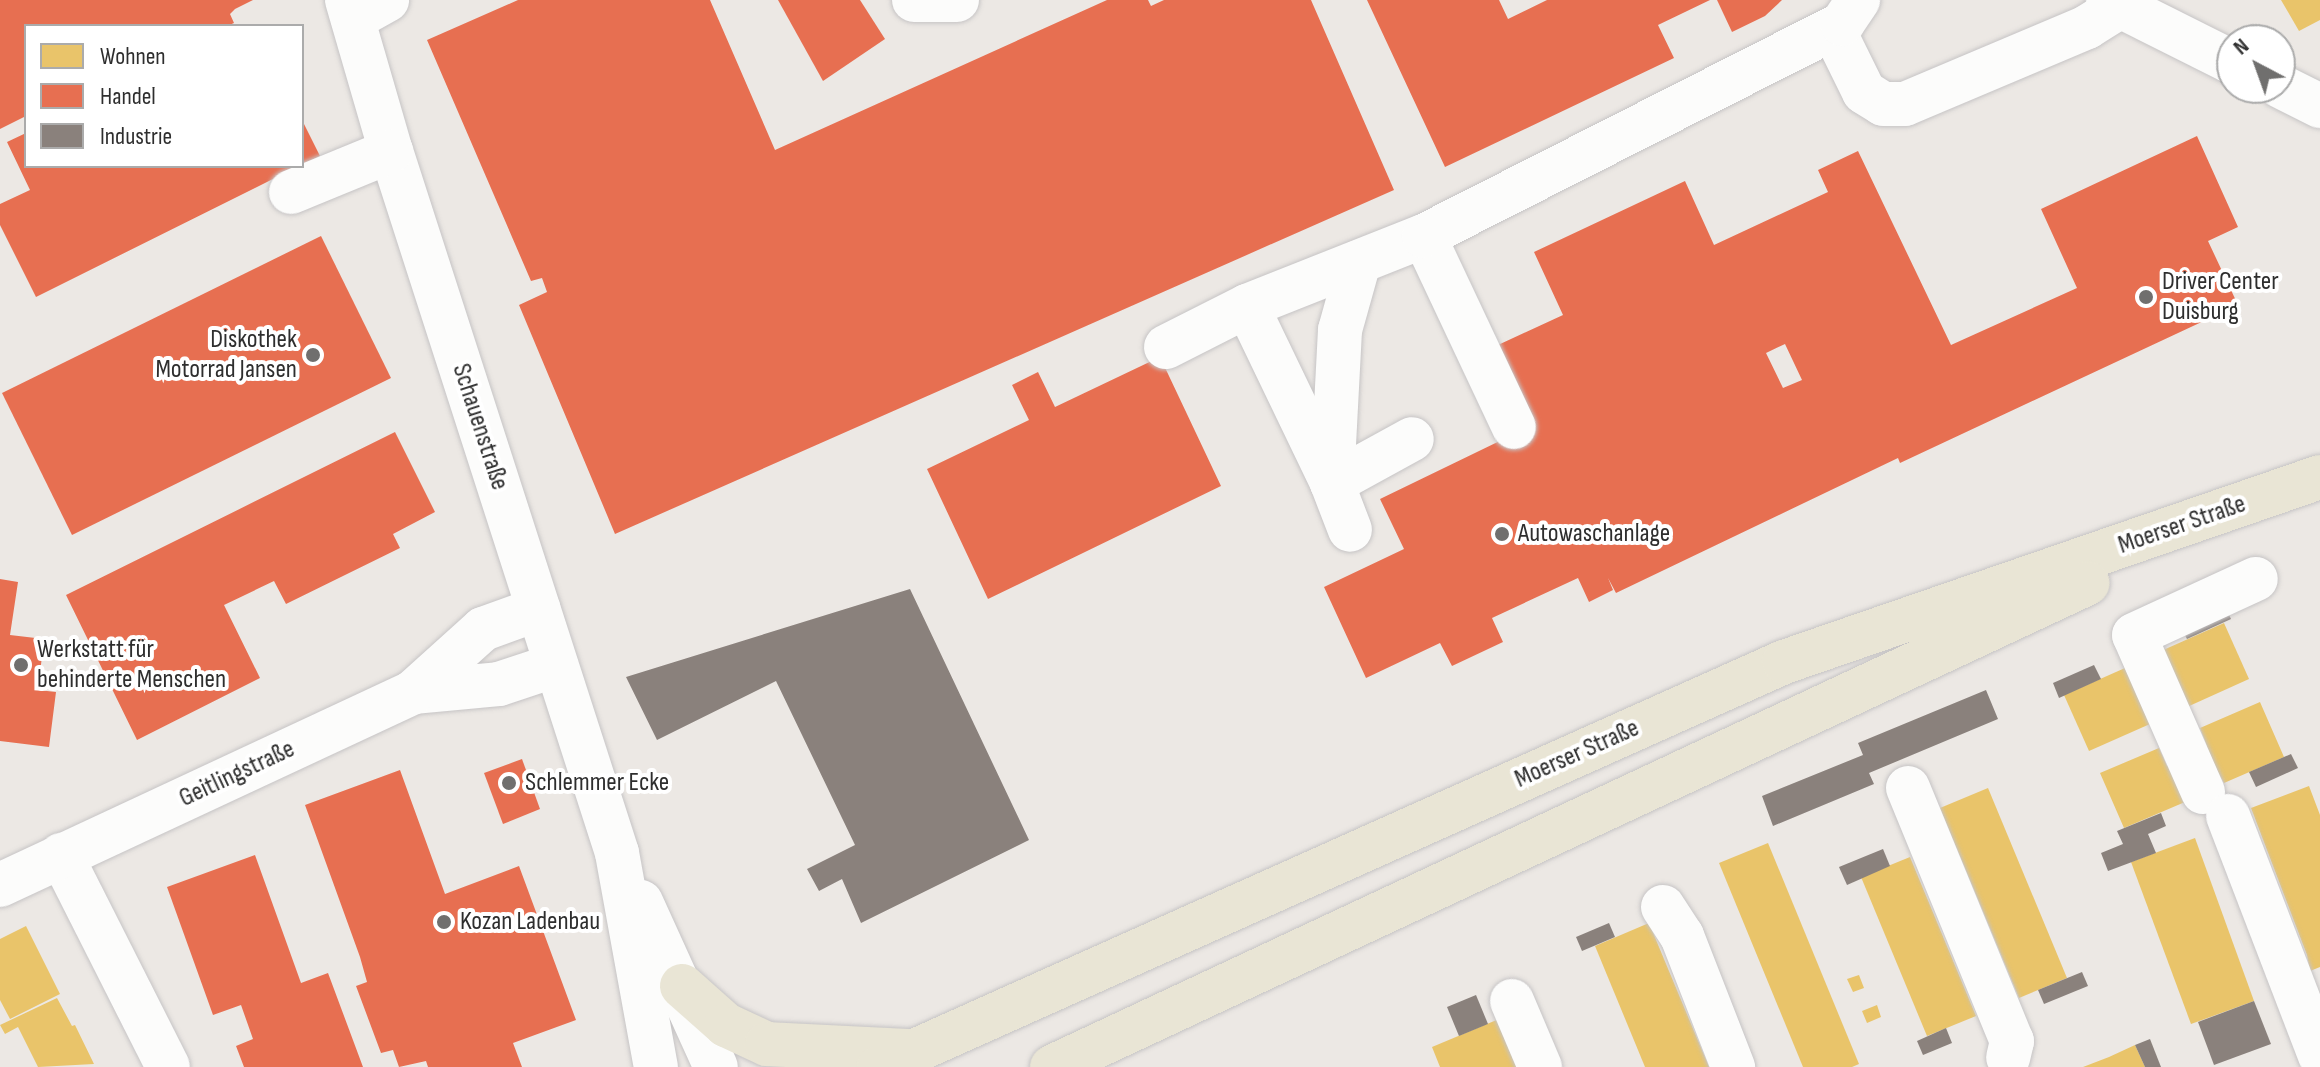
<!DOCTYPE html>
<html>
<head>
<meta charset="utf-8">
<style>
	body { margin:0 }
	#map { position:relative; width:2320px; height:1067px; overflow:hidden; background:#ece8e4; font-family:"Sofia Sans Condensed",sans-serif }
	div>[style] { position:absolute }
	.homes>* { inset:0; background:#e9c46a }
	.shops>* { inset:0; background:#e76f51 }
	.industry>* { inset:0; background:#8a817c }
	.roads { filter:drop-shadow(0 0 2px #c6c4c5) drop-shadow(0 0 2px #c6c4c5) }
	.minor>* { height:44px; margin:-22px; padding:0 22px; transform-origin:22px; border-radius:22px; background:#fcfcfb }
	.major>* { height:44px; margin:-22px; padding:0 22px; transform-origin:22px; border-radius:22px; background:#e9e5d5 }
	.dots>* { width:22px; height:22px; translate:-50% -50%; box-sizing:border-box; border:4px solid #fff; border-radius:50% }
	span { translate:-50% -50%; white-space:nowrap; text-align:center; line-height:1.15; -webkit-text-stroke:8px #fff; paint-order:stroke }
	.poi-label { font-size:26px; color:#2e2e2e }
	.left { translate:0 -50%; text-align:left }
	.right { translate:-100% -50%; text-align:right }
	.street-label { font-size:26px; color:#2e2e2e }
	.legend { position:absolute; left:24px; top:24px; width:280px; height:144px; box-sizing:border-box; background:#fff; border:2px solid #ababab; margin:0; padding:10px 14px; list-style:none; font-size:24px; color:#2e2e2e }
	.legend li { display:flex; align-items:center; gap:16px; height:40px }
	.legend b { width:40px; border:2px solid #ababab }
	.north { position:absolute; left:2216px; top:24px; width:80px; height:80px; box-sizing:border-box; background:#fff; border:2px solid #ababab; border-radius:50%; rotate:319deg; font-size:22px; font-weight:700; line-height:32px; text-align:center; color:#2e2e2e }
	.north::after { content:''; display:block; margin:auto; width:28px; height:36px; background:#706f6e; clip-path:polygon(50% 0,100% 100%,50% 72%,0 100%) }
</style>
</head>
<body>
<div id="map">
	<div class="homes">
		<i style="clip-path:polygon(2281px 0,2320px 0,2320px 20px,2299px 31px)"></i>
		<i style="clip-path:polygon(2224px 623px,2249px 679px,2187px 707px,2161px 651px)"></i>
		<i style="clip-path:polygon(2125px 668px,2150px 724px,2089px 751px,2064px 695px)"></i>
		<i style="clip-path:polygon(2260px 702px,2284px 757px,2224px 783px,2204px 747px,2207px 746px,2200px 728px)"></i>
		<i style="clip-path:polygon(2159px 748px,2167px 766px,2172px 764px,2185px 802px,2124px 828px,2100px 773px)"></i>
		<i style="clip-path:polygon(2309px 786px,2320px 815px,2320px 967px,2310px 971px,2307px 955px,2251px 808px)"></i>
		<i style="clip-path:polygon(1988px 788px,2067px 978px,2019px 998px,1940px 808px)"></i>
		<i style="clip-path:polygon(2195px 838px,2254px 1001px,2191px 1024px,2131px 862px)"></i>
		<i style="clip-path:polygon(1768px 843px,1859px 1064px,1852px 1067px,1803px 1067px,1719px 863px)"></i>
		<i style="clip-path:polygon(1910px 857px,1976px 1016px,1927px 1036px,1861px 877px)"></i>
		<i style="clip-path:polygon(1649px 923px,1709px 1067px,1645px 1067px,1595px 946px)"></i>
		<i style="clip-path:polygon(26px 926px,60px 994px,10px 1019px,0 1000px,0 939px)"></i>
		<i style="clip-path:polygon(1859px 975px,1864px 988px,1853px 992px,1847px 979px)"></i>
		<i style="clip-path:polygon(57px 998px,72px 1026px,75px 1025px,94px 1064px,38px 1067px,18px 1027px,5px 1034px,0 1025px)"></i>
		<i style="clip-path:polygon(1877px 1005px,1881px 1017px,1867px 1023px,1862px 1011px)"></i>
		<i style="clip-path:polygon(1499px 1019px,1520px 1067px,1440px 1067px,1432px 1047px)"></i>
		<i style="clip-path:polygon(2135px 1045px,2145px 1067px,2083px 1067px,2109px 1057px)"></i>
	</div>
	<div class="shops">
		<i style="clip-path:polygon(0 0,253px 0,235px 9px,230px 14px,234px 23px,227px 26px,26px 26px,26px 116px,0 129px)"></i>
		<i style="clip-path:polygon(518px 0,710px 0,775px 150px,1107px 0,1148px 0,1151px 6px,1164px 0,1311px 0,1394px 190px,615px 534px,519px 305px,547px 292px,542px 278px,531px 281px,427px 40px)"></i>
		<i style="clip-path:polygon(778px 0,860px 0,885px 39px,823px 81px)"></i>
		<i style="clip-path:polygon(1367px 0,1499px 0,1508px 19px,1547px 0,1710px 0,1658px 25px,1674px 58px,1445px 167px)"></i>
		<i style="clip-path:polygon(1717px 0,1782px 0,1765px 16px,1732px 32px)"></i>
		<i style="clip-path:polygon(302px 120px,320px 156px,302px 165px)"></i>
		<i style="clip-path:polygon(26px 133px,26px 166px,299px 166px,36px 297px,0 225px,0 204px,30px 190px,7px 142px)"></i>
		<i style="clip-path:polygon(evenodd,2197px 136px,2238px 227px,2208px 241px,2238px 305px,1900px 463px,1898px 458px,1616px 593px,1608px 578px,1613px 590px,1589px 602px,1578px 578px,1492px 618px,1503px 642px,1452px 666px,1440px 643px,1366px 678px,1324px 587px,1404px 549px,1380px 499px,1535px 424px,1498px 345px,1563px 315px,1534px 252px,1685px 181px,1714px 245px,1828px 192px,1818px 170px,1858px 151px,1951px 345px,2077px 288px,2041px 209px,2197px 136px,1785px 344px,1802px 380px,1783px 388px,1766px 353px,1785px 344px)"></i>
		<i style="clip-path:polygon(321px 236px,391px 378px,72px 535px,2px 393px)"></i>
		<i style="clip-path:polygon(1160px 357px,1221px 486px,988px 599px,927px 469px,1029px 420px,1012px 385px,1038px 372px,1055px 407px)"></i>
		<i style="clip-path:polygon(395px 432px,435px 512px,393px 534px,400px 548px,286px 604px,274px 581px,224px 605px,260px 678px,137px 740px,66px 595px)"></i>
		<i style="clip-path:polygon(0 579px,18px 582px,10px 635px,44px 639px,38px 690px,56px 692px,49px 747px,0 741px)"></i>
		<i style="clip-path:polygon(522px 759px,540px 809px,503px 824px,484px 773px)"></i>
		<i style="clip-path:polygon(400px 770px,445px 894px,519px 866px,576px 1020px,513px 1043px,522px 1067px,428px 1067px,426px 1061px,399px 1067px,393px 1050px,381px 1053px,356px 986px,367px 982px,360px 957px,305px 805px)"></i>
		<i style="clip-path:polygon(255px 855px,301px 983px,328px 973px,363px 1067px,244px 1067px,236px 1046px,253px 1039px,241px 1005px,213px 1015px,167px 887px)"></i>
	</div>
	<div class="industry">
		<i style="clip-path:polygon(910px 589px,1029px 840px,861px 923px,842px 879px,819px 891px,807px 869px,855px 845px,776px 681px,657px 740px,626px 677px)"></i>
		<i style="clip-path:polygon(2225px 606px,2231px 619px,2187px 639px,2180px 626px)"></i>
		<i style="clip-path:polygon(2094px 665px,2101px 679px,2059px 698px,2053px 683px)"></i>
		<i style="clip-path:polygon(1986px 690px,1998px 719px,1869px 773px,1874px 784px,1773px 826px,1762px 796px,1863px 755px,1858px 743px)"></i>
		<i style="clip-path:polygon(2291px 754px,2298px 768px,2256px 787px,2249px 772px)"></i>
		<i style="clip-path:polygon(2161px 813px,2166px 826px,2148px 834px,2156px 853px,2108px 871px,2101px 853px,2123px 844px,2117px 831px)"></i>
		<i style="clip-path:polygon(1883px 849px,1890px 866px,1847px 885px,1839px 867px)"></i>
		<i style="clip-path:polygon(1609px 923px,1615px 937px,1582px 951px,1576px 937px)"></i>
		<i style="clip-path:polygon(2082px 972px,2088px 986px,2044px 1004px,2038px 990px)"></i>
		<i style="clip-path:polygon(1476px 995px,1488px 1024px,1459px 1036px,1447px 1007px)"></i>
		<i style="clip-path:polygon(2254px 1001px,2271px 1044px,2214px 1065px,2198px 1022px)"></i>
		<i style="clip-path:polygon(1946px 1028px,1952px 1043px,1923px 1055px,1917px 1041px)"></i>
		<i style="clip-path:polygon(2150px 1039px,2161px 1067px,2145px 1067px,2135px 1045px)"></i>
	</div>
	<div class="roads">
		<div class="minor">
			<i style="left:347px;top:0;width:157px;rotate:73.8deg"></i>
			<i style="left:391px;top:151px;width:737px;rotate:72.15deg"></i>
			<i style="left:617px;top:853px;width:218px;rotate:79.7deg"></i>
			<i style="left:914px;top:0;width:43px"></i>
			<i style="left:2108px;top:0;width:139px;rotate:26.6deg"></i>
			<i style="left:353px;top:19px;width:39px;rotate:-29deg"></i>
			<i style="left:1833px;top:29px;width:70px;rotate:63.8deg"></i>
			<i style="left:1864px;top:92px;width:22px;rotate:32deg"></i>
			<i style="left:1883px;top:104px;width:22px"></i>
			<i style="left:1905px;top:104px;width:198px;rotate:-22.9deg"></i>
			<i style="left:2087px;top:27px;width:40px;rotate:-32deg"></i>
			<i style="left:2280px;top:86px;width:45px;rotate:26.6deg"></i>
			<i style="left:291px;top:192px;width:108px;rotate:-22.3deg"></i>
			<i style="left:1424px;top:236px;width:211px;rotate:64.8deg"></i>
			<i style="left:1359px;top:262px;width:71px;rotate:105.6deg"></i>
			<i style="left:1340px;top:330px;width:153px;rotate:93deg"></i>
			<i style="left:1332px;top:483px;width:91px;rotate:-28.8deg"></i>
			<i style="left:1247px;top:306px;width:196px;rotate:64.3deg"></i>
			<i style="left:1332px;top:483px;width:50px;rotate:69deg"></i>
			<i style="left:1166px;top:347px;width:91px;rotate:-26.8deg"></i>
			<i style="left:1247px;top:306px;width:190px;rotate:-21.6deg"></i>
			<i style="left:1424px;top:236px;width:469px;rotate:-26.9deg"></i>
			<i style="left:1842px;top:24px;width:29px;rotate:-56deg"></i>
			<i style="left:413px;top:692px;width:86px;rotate:-5.3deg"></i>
			<i style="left:499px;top:684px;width:60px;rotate:-18.4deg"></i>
			<i style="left:1908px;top:788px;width:274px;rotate:67.7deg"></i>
			<i style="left:2012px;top:1041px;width:17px;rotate:103deg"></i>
			<i style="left:2203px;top:792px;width:171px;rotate:-113.7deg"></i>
			<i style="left:2134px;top:635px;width:134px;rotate:-24.7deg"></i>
			<i style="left:2228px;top:816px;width:257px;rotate:69deg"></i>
			<i style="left:61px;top:855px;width:237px;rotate:63.2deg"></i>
			<i style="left:0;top:885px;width:456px;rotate:-25deg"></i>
			<i style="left:413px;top:692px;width:94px;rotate:-42deg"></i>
			<i style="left:483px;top:629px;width:59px;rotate:-20deg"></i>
			<i style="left:641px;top:902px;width:181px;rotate:65.6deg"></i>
			<i style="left:1663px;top:907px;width:35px;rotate:57deg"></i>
			<i style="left:1682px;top:936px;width:141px;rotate:68.7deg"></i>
			<i style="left:1512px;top:1001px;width:72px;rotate:67deg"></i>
		</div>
		<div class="major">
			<i style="left:682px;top:986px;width:59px;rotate:41.6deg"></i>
			<i style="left:726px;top:1025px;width:45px;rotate:24.9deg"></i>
			<i style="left:767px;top:1044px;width:144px;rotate:2.8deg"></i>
			<i style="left:879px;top:1067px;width:991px;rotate:-24.11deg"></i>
			<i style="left:1784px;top:662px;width:567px;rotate:-19.04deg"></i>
			<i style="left:1052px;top:1067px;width:1143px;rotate:-25.04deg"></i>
		</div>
	</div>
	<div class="dots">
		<i style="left:2146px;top:297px;background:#706f6e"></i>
		<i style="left:313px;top:355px;background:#706f6e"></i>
		<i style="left:1502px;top:534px;background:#706f6e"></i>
		<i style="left:21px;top:665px;background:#706f6e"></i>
		<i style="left:509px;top:783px;background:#706f6e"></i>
		<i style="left:444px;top:922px;background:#706f6e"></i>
	</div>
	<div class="poi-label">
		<span class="left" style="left:2162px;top:297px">Driver Center<br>Duisburg</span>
		<span class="right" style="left:297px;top:355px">Diskothek<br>Motorrad Jansen</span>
		<span class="left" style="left:1518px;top:534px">Autowaschanlage</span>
		<span class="left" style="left:37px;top:665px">Werkstatt für<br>behinderte Menschen</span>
		<span class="left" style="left:525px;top:783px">Schlemmer Ecke</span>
		<span class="left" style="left:460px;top:922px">Kozan Ladenbau</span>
	</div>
	<div class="street-label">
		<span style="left:480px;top:427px;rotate:72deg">Schauenstraße</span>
		<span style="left:2182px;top:525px;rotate:-19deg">Moerser Straße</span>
		<span style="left:1577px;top:754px;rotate:-24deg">Moerser Straße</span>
		<span style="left:237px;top:774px;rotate:-25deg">Geitlingstraße</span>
	</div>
	<ul class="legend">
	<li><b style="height:22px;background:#e9c46a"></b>Wohnen</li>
	<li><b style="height:22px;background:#e76f51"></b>Handel</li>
	<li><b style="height:22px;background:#8a817c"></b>Industrie</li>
	</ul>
	<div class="north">N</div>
</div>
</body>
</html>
